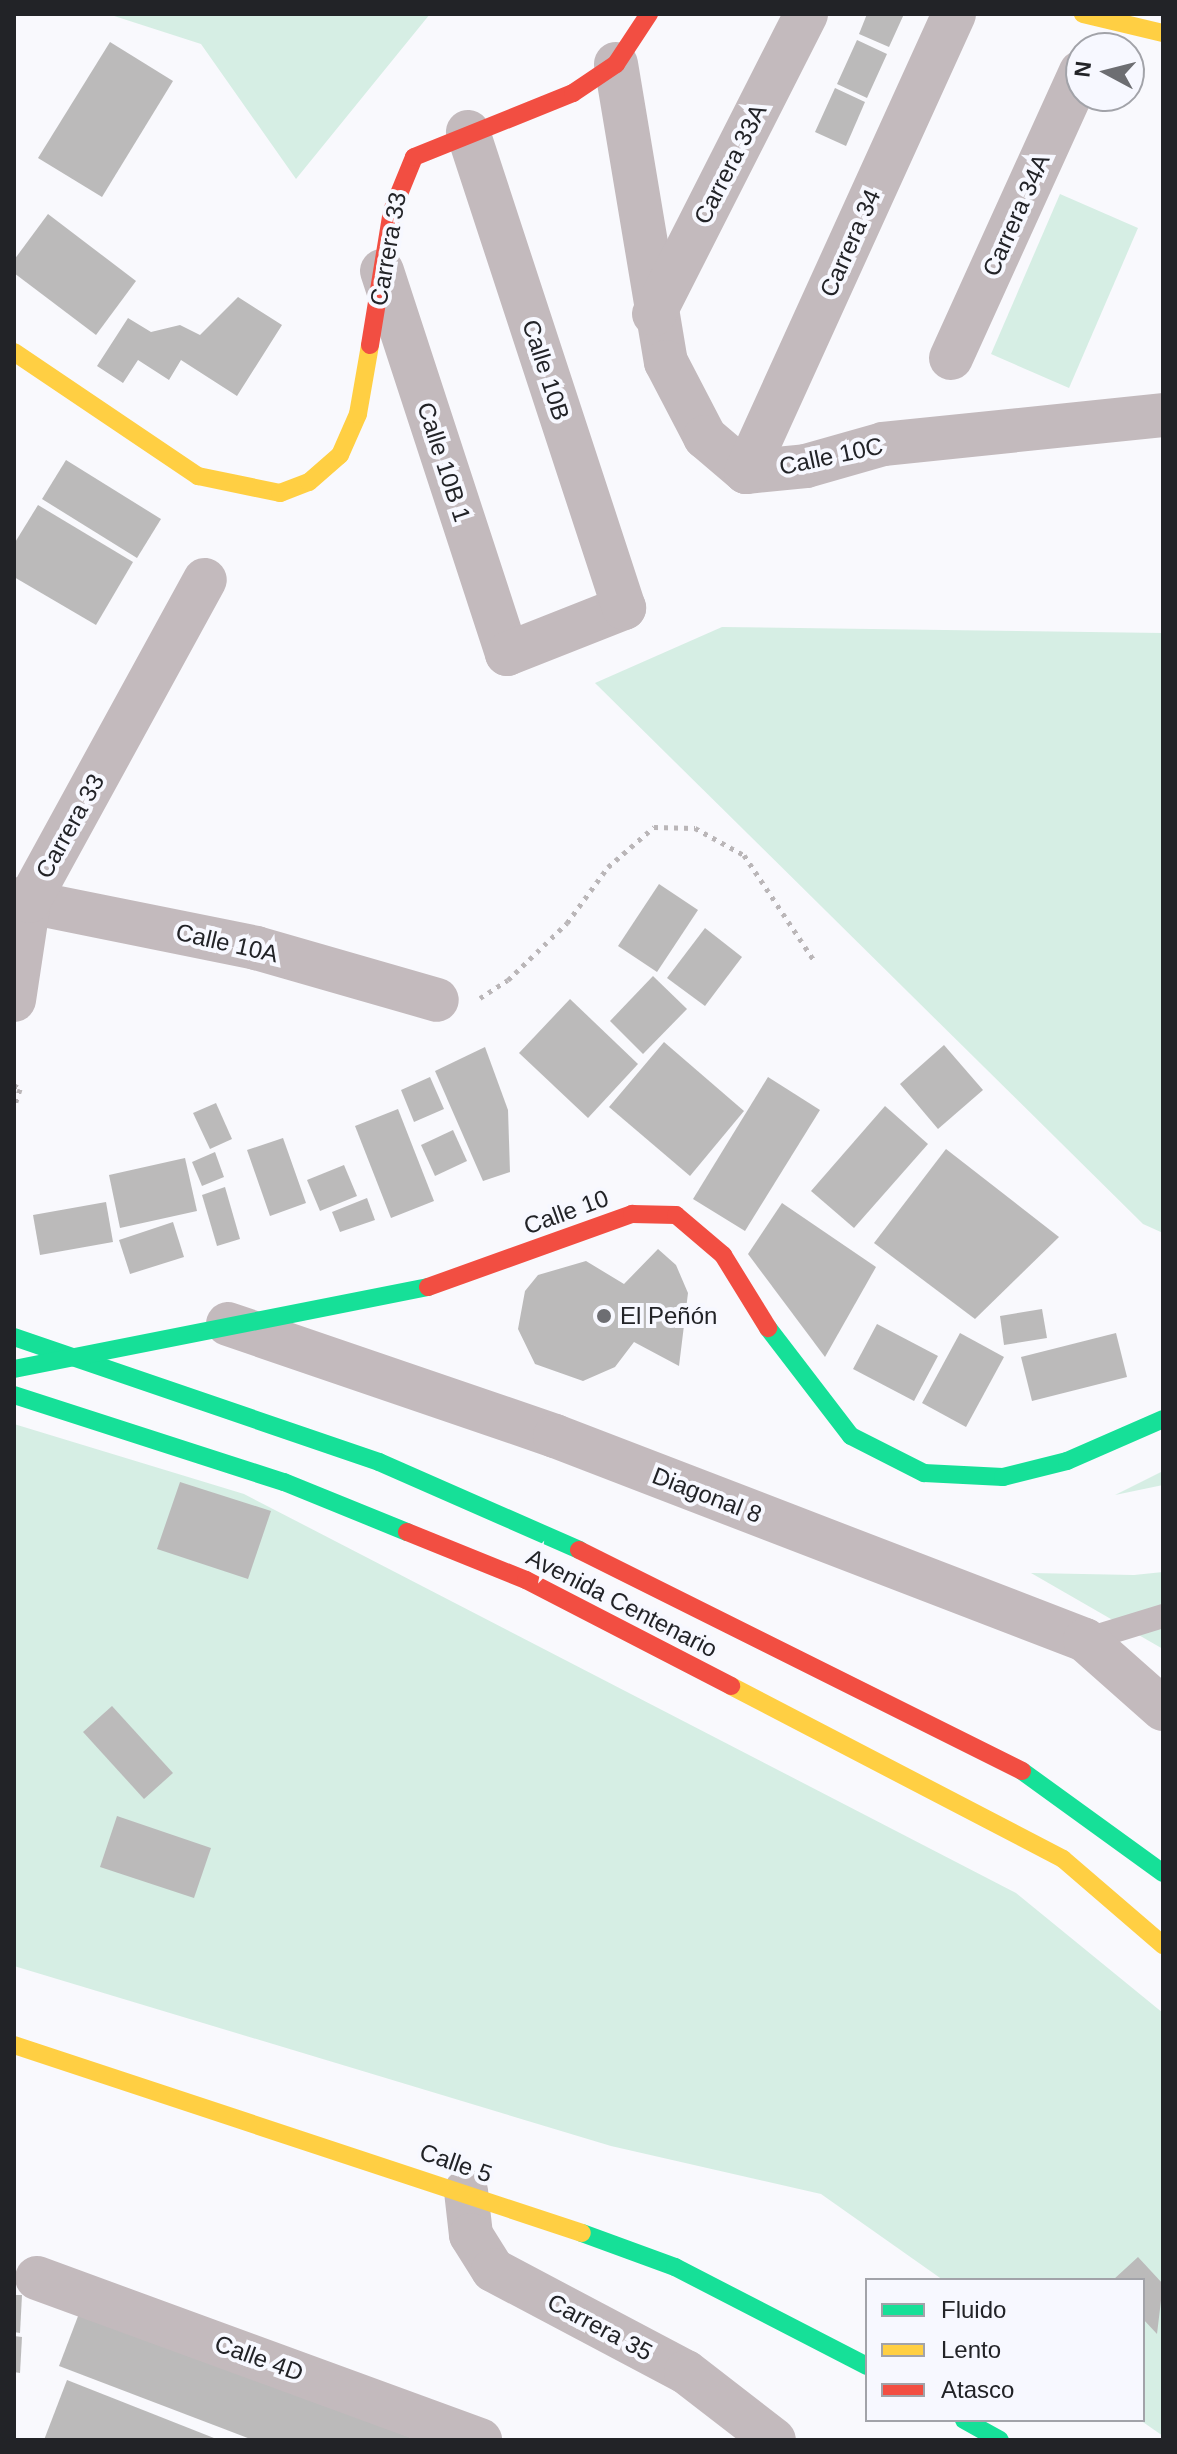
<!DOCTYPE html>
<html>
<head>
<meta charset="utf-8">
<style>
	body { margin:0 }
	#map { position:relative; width:1177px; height:2454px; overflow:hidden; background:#f9f9fd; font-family:Arial,sans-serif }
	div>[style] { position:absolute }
	.green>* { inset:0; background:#d6eee4 }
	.building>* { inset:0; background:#bbbaba }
	.path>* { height:5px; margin-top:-2.5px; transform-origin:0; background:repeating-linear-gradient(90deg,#bab6b8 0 4px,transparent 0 10px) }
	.lane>* { height:24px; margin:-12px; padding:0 12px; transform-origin:12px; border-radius:12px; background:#c3babd }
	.street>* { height:44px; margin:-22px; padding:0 22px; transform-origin:22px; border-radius:22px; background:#c3babd }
	.fast>* { height:18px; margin:-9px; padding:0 9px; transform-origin:9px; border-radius:9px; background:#16e098 }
	.slow>* { height:18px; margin:-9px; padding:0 9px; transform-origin:9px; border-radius:9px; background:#ffcf43 }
	.jam>* { height:18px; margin:-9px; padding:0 9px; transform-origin:9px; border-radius:9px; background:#f24e42 }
	.dots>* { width:22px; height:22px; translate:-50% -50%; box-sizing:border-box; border:4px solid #f7f8ff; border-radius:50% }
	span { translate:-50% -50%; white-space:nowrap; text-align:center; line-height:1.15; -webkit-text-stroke:8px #f7f8ff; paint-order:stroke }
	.street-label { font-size:24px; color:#222327 }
	.poi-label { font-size:24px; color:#222327 }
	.left { translate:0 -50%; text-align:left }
	.frame { position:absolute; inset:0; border:16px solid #222327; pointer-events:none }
	.legend { position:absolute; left:865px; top:2278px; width:280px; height:144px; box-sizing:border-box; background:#f7f8ff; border:2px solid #a2a3a9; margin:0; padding:10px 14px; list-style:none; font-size:24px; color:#222327 }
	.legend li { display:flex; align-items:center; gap:16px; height:40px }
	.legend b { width:40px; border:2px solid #a2a3a9 }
	.north { position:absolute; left:1065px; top:32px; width:80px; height:80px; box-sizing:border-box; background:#f7f8ff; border:2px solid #a2a3a9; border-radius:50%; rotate:277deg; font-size:22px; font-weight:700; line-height:32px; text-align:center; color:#222327 }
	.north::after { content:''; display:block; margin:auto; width:28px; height:36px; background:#6d6e72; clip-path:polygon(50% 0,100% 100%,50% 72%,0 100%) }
</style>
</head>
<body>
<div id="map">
	<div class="green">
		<i style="clip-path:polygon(108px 14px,430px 14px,296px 179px,201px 44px)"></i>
		<i style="clip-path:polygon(1060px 194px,1138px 228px,1069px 388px,991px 354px)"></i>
		<i style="clip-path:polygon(722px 627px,1163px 633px,1163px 1233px,1143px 1224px,595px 683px)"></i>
		<i style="clip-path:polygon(14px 1424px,244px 1494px,1016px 1893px,1163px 2013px,1163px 2436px,1140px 2420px,1143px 2280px,943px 2280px,821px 2194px,611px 2146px,14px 1966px)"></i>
		<i style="clip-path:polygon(1163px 1471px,1163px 1485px,1115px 1495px)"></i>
		<i style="clip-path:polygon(1163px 1572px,1163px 1649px,1031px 1573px,1134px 1575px)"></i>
	</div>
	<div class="building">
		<i style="clip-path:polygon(867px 14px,904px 14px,889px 47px,859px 34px)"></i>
		<i style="clip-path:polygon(857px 40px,887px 54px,867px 98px,837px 84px)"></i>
		<i style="clip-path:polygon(110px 42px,173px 81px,102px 197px,38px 158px)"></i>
		<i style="clip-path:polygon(835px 88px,865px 102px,846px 146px,815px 132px)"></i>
		<i style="clip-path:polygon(48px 214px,136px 281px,96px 335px,14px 273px,14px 260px)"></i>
		<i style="clip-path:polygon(238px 297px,282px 325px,237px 396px,181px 360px,169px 380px,138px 360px,123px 383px,97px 366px,128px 318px,151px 332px,180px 325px,200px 335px)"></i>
		<i style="clip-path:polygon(66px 460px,161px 519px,137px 558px,42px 499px)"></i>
		<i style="clip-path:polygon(38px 505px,133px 562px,96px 625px,14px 577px,14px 544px)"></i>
		<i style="clip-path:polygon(659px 884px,698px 910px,657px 972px,618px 946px)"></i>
		<i style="clip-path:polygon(705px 928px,742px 957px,705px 1006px,667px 978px)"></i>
		<i style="clip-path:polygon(653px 976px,687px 1009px,643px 1054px,610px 1021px)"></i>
		<i style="clip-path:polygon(570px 999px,638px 1064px,588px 1118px,519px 1053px)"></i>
		<i style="clip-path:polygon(664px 1042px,744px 1111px,690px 1176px,609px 1107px)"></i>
		<i style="clip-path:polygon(944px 1045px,983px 1090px,938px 1129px,900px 1084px)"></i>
		<i style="clip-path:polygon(485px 1047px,508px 1110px,510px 1172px,483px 1181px,435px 1071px)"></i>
		<i style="clip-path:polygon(430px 1077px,444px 1109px,414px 1122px,401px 1090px)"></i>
		<i style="clip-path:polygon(768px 1077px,820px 1110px,745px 1231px,693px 1199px)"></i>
		<i style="clip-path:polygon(216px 1103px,232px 1139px,210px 1149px,193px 1113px)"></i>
		<i style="clip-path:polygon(885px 1106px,928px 1144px,854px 1228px,811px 1191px)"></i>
		<i style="clip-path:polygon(398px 1109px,434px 1201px,391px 1218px,355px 1126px)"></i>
		<i style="clip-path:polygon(453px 1130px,467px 1161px,435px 1176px,421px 1145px)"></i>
		<i style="clip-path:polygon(283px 1138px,306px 1203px,270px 1216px,247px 1150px)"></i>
		<i style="clip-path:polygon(946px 1149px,1059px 1237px,975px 1319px,874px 1243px)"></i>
		<i style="clip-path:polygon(215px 1152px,224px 1177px,202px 1186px,192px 1162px)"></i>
		<i style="clip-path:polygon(185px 1158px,197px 1211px,120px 1228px,109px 1175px)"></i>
		<i style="clip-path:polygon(344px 1165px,357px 1196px,320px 1211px,307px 1180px)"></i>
		<i style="clip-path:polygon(225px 1187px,240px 1239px,217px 1246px,202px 1195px)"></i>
		<i style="clip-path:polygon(367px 1198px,375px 1220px,340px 1232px,332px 1212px)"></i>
		<i style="clip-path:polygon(106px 1202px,113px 1242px,40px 1255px,33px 1215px)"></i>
		<i style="clip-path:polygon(782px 1203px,876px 1267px,825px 1357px,748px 1254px)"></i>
		<i style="clip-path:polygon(173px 1222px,184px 1257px,130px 1274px,119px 1240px)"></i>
		<i style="clip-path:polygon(658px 1249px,676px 1265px,688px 1293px,679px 1366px,634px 1342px,615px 1367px,583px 1381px,535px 1364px,518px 1329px,525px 1291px,538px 1275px,586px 1261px,624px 1284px)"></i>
		<i style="clip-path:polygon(1042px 1309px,1047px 1338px,1004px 1345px,1000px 1316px)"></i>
		<i style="clip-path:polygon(877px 1324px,938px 1356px,914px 1401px,853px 1369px)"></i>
		<i style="clip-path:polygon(960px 1333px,1004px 1357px,966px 1427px,922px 1403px)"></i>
		<i style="clip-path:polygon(1116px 1333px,1127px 1377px,1032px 1401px,1021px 1357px)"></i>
		<i style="clip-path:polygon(180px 1482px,271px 1511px,248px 1579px,157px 1549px)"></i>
		<i style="clip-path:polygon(112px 1706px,173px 1773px,144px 1799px,83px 1732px)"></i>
		<i style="clip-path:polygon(117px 1816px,211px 1848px,194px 1898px,100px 1867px)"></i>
		<i style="clip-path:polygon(1138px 2257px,1163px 2284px,1157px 2334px,1143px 2319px,1143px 2280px,1113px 2280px)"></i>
		<i style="clip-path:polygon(14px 2295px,22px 2295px,20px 2333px,14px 2332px)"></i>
		<i style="clip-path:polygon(80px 2311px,417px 2440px,253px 2440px,59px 2366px)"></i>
		<i style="clip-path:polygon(14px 2336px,22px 2337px,20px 2373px,14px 2372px)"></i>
		<i style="clip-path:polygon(67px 2380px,219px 2440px,44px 2440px)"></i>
	</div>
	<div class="path">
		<i style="left:480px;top:998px;width:33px;rotate:-33deg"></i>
		<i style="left:508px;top:980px;width:82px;rotate:-44deg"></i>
		<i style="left:567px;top:923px;width:69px;rotate:-53.8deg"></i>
		<i style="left:608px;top:867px;width:61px;rotate:-41deg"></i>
		<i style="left:654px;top:827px;width:41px;rotate:1.4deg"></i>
		<i style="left:695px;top:828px;width:56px;rotate:28.9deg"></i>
		<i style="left:744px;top:855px;width:125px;rotate:56.4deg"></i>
		<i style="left:14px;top:1085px;width:7px;rotate:34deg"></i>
		<i style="left:20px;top:1089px;width:19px;rotate:108deg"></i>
	</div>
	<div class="lane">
		<i style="left:1085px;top:1640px;width:82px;rotate:-17.1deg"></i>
	</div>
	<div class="street">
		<i style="left:616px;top:64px;width:302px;rotate:80.5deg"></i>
		<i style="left:666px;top:362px;width:85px;rotate:62.5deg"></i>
		<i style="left:705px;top:437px;width:54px;rotate:40.5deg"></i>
		<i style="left:746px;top:472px;width:60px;rotate:-5.7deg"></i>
		<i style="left:806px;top:466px;width:80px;rotate:-15.9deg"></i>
		<i style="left:883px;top:444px;width:281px;rotate:-5.9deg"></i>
		<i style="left:382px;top:271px;width:403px;rotate:71.9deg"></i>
		<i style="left:507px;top:654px;width:126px;rotate:-21.5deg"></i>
		<i style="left:624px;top:608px;width:501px;rotate:-108.15deg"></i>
		<i style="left:654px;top:314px;width:336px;rotate:-63.1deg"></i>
		<i style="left:951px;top:358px;width:314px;rotate:-65.6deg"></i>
		<i style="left:746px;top:472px;width:503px;rotate:-65.57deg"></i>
		<i style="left:14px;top:899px;width:247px;rotate:11.4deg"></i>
		<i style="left:256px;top:948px;width:188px;rotate:16deg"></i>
		<i style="left:14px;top:1000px;width:100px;rotate:-81.4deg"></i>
		<i style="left:29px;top:901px;width:366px;rotate:-61.3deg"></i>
		<i style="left:228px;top:1324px;width:346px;rotate:18.9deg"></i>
		<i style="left:555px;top:1436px;width:568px;rotate:21.05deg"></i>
		<i style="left:1085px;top:1640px;width:104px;rotate:41.5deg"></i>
		<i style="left:466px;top:2191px;width:44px;rotate:83.5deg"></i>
		<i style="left:471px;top:2235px;width:41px;rotate:57.8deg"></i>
		<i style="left:493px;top:2270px;width:218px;rotate:27.9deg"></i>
		<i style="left:686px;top:2372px;width:111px;rotate:37.7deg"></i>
		<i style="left:37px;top:2278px;width:472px;rotate:20.1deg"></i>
	</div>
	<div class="fast">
		<i style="left:768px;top:1328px;width:136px;rotate:52.5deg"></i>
		<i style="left:851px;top:1436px;width:82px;rotate:26.9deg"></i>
		<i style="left:924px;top:1473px;width:79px;rotate:2.9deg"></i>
		<i style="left:1003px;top:1477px;width:66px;rotate:-14deg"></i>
		<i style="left:1067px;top:1461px;width:105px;rotate:-23.6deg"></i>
		<i style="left:14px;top:1337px;width:386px;rotate:18.9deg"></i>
		<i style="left:379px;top:1462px;width:219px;rotate:23.7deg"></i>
		<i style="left:14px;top:1369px;width:422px;rotate:-11.2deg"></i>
		<i style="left:14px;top:1395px;width:284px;rotate:17.9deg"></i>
		<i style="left:284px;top:1482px;width:133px;rotate:22.1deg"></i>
		<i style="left:1022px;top:1771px;width:174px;rotate:35.9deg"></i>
		<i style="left:582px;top:2233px;width:99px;rotate:20.1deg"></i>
		<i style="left:675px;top:2267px;width:216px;rotate:27.3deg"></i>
		<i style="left:964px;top:2420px;width:41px;rotate:29.1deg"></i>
	</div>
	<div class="slow">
		<i style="left:1083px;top:14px;width:82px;rotate:13.4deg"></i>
		<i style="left:14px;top:352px;width:222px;rotate:34deg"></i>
		<i style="left:198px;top:476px;width:84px;rotate:11.7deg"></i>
		<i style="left:280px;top:493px;width:31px;rotate:-21deg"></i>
		<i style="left:309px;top:482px;width:41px;rotate:-41.1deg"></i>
		<i style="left:340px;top:455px;width:45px;rotate:-66.3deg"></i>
		<i style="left:358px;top:414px;width:70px;rotate:-80.1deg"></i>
		<i style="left:731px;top:1686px;width:374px;rotate:27.5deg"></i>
		<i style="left:1063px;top:1859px;width:132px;rotate:40.7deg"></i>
		<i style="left:14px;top:2045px;width:598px;rotate:18.31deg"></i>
	</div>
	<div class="jam">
		<i style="left:370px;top:345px;width:136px;rotate:-80.7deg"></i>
		<i style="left:392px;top:211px;width:58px;rotate:-67.8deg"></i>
		<i style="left:414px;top:157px;width:171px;rotate:-21.9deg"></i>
		<i style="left:573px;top:93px;width:52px;rotate:-34deg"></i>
		<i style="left:616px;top:64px;width:60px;rotate:-56.6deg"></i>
		<i style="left:428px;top:1287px;width:217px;rotate:-19.7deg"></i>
		<i style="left:632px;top:1214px;width:44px;rotate:1.3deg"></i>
		<i style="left:676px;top:1215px;width:62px;rotate:40.4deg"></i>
		<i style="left:723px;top:1255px;width:86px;rotate:58.3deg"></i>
		<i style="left:407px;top:1532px;width:128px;rotate:22deg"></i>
		<i style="left:526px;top:1580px;width:231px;rotate:27.3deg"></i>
		<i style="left:579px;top:1550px;width:495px;rotate:26.5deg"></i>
	</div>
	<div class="dots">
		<i style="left:604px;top:1316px;background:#6d6e72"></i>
	</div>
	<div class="street-label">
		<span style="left:730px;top:164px;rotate:-63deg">Carrera 33A</span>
		<span style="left:1016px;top:215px;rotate:-66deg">Carrera 34A</span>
		<span style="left:850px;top:243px;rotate:-66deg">Carrera 34</span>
		<span style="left:388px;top:249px;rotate:-80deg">Carrera 33</span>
		<span style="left:546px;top:370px;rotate:72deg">Calle 10B</span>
		<span style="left:831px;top:456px;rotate:-12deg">Calle 10C</span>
		<span style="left:444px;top:462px;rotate:72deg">Calle 10B 1</span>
		<span style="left:70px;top:826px;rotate:-61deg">Carrera 33</span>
		<span style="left:227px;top:943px;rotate:13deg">Calle 10A</span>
		<span style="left:566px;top:1212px;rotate:-20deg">Calle 10</span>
		<span style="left:707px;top:1495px;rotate:21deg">Diagonal 8</span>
		<span style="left:622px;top:1603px;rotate:27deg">Avenida Centenario</span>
		<span style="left:456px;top:2163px;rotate:19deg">Calle 5</span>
		<span style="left:600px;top:2327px;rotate:28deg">Carrera 35</span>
		<span style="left:259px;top:2358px;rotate:20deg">Calle 4D</span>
	</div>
	<div class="poi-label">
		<span class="left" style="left:620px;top:1316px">El Peñón</span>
	</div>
	<div class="frame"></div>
	<ul class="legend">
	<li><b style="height:10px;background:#16e098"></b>Fluido</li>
	<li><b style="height:10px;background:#ffcf43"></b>Lento</li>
	<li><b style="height:10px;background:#f24e42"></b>Atasco</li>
	</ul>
	<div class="north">N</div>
</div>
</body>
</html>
